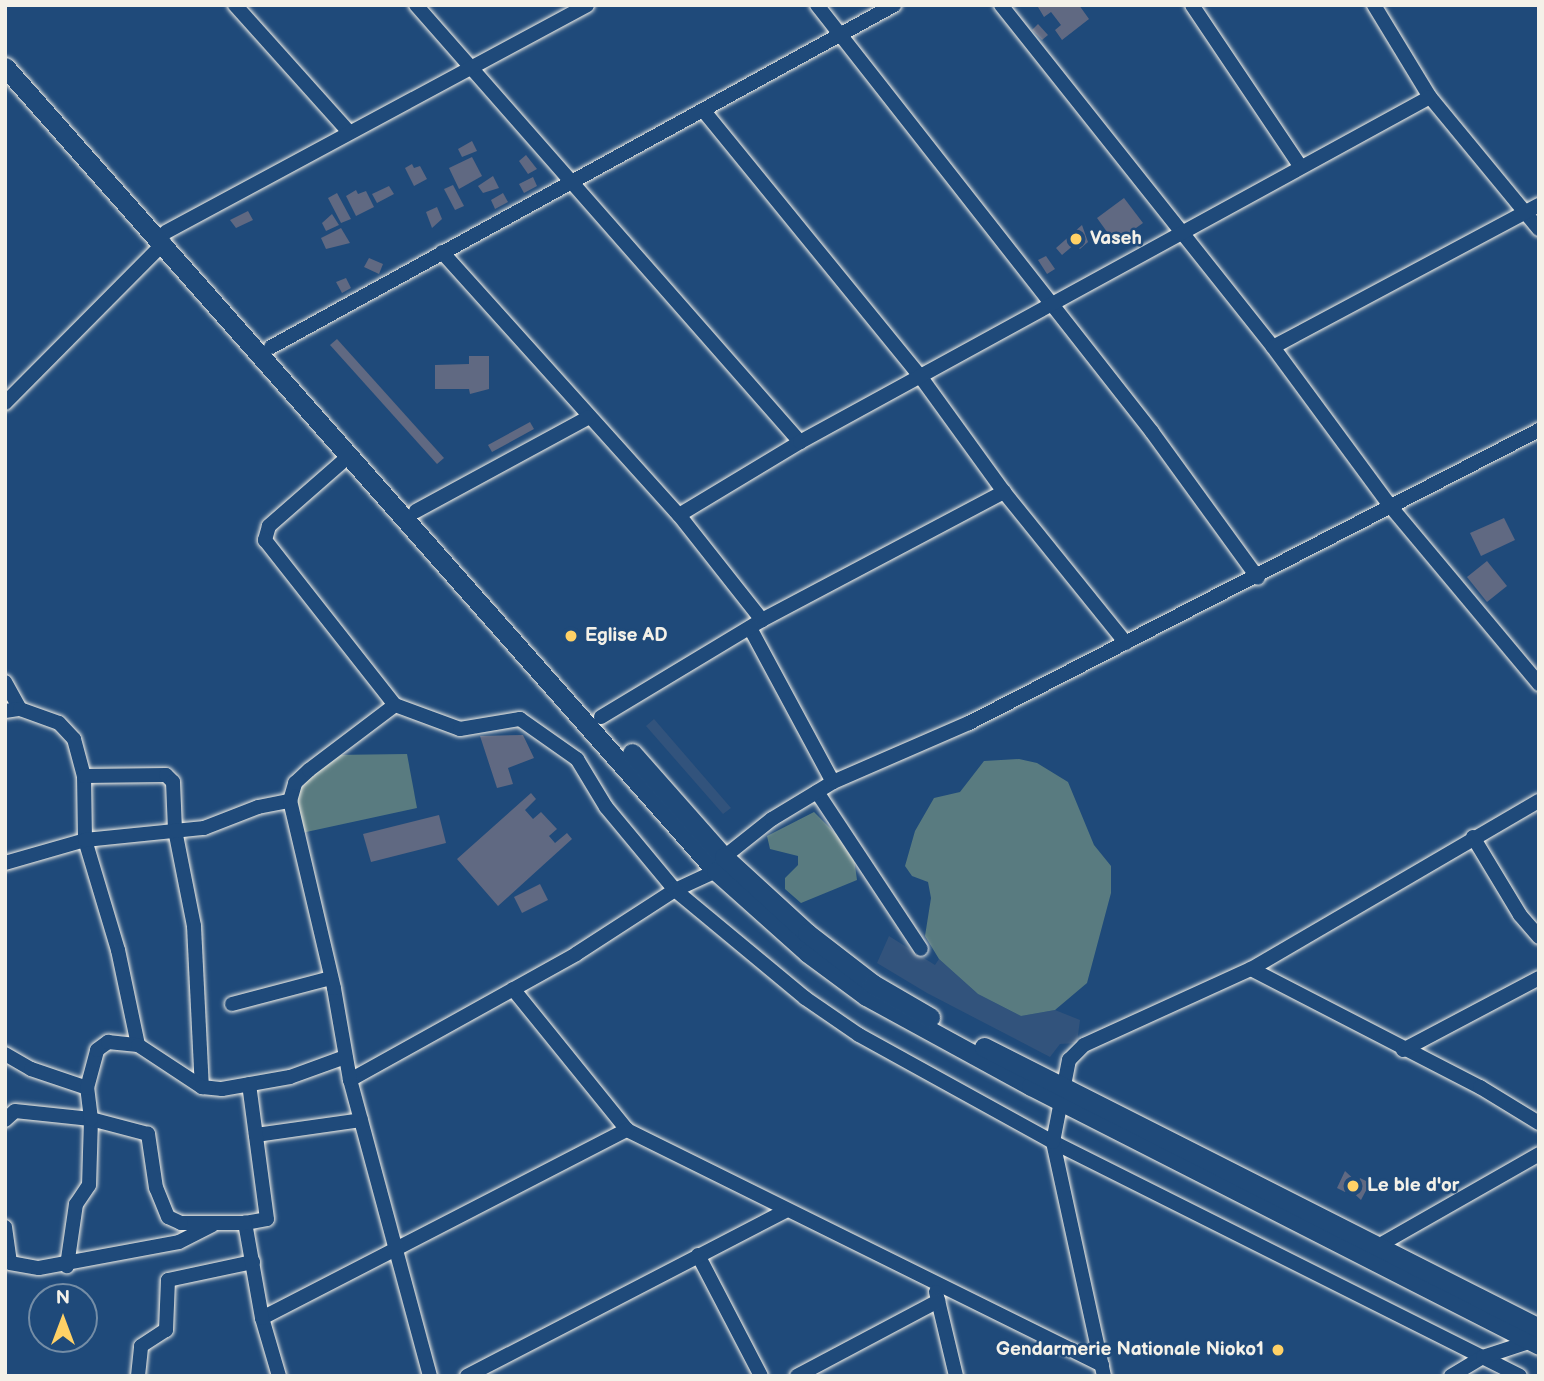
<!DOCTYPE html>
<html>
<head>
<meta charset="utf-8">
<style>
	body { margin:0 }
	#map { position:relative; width:1544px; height:1381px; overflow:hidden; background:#1f4a7a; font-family:"Balsamiq Sans",sans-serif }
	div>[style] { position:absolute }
	.built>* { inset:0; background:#32537c }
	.green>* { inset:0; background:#597b80 }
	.building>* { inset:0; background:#606982 }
	.roads { filter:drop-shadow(0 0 2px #f4f1e8) drop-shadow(0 0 2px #f4f1e8) }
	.street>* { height:14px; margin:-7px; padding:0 7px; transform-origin:7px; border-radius:7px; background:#1f4a7a }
	.secondary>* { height:19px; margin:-9.5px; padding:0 9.5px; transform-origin:9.5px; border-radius:9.5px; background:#1f4a7a }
	.dots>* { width:19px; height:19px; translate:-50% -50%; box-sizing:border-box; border:4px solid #1f4a7a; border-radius:50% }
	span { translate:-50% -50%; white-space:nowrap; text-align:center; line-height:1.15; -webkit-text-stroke:5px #1f4a7a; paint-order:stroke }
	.poi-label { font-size:19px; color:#f4f1e8; font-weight:700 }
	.left { translate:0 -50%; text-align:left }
	.right { translate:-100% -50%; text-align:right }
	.frame { position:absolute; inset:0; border:7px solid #f4f1e8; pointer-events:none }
	.north { position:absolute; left:28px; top:1283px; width:70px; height:70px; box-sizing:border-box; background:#1f4a7a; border:2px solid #748da6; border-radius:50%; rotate:0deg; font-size:19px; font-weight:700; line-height:28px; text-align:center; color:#f4f1e8 }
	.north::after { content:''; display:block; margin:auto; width:24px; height:32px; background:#ffd166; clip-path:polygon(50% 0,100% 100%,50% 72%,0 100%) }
</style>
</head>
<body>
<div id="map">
	<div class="built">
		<i style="clip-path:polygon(654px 719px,731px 808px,723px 814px,646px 726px)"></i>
		<i style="clip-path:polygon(889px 936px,935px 965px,939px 959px,978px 994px,1021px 1016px,1055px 1010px,1080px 1020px,1077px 1043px,1060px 1044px,1050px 1057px,927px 993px,877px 963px)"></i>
	</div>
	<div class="green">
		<i style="clip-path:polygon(407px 754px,417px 808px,297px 834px,295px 783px,331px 755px)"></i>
		<i style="clip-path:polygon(1019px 759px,1037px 763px,1068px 782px,1094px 845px,1111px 866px,1111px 893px,1087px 983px,1055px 1010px,1021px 1016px,978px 994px,939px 959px,925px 936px,931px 898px,928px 882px,912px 876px,905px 866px,915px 831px,934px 798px,960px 792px,984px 761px)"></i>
		<i style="clip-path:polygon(814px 812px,853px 851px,857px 880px,801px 903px,785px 889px,785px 878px,798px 865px,798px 856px,770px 849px,767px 836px)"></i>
	</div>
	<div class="building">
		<i style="clip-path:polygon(1041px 5px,1079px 5px,1089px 19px,1062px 40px,1055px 30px,1061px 25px,1051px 12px,1044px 17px,1038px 7px)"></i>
		<i style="clip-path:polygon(1038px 24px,1048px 35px,1042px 40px,1032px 30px)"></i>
		<i style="clip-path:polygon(472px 141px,477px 151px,462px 157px,458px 149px)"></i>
		<i style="clip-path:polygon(526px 155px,537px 169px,528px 174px,519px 161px)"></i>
		<i style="clip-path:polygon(472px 157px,482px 176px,459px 189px,449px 168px)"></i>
		<i style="clip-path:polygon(412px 164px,414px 168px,420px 166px,427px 179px,414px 186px,405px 168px)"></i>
		<i style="clip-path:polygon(493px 176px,499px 188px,483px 193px,478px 186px)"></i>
		<i style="clip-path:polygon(533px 177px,537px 186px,524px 193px,519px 184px)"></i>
		<i style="clip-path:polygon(453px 185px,464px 206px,455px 210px,444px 189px)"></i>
		<i style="clip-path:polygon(389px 186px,394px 194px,377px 203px,372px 194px)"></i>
		<i style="clip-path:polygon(356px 190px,358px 194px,366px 191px,374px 207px,356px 216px,346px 196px)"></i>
		<i style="clip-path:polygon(337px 193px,351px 219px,341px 223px,328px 198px)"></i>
		<i style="clip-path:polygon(503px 193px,508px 202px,495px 209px,491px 200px)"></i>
		<i style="clip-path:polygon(1124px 198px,1143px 223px,1115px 243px,1097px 218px)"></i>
		<i style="clip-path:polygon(437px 207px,442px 219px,432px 228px,426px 212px)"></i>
		<i style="clip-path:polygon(248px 211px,253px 220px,236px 228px,230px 220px)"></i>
		<i style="clip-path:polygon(332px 214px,339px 225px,326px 231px,322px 223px)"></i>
		<i style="clip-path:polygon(1082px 225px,1088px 242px,1080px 249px,1075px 244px,1062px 255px,1056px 248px)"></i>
		<i style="clip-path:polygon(341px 228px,350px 243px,326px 249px,321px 238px)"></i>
		<i style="clip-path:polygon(1046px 256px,1055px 269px,1047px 274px,1038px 260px)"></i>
		<i style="clip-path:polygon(369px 258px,383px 264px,379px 274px,364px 267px)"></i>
		<i style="clip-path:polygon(346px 278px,351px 288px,342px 293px,336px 282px)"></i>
		<i style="clip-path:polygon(337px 339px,444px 458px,437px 464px,330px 345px)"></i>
		<i style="clip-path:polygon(469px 356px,489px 356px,489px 389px,470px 394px,469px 389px,435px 389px,435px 365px,469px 364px)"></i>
		<i style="clip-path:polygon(530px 422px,534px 429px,492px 452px,488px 445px)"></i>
		<i style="clip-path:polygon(1504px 518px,1515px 540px,1481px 556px,1470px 533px)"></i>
		<i style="clip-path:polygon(1487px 561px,1507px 586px,1487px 602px,1467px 577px)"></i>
		<i style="clip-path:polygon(523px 735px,534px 758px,508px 768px,513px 784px,497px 788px,480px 736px)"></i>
		<i style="clip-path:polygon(531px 793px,536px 799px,525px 810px,533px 819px,541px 812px,557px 829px,549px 836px,555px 843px,567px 833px,572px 839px,498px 906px,457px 859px)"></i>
		<i style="clip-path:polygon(439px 815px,446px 843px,371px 862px,363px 834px)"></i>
		<i style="clip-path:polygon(540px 884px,548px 900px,522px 913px,514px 897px)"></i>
		<i style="clip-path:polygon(1345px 1171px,1358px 1183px,1360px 1178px,1370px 1183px,1361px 1200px,1348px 1188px,1345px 1192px,1337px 1188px)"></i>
	</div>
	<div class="roads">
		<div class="street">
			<i style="left:235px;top:5px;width:169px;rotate:48.1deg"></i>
			<i style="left:416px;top:5px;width:582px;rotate:48.69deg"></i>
			<i style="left:817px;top:5px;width:543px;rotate:51.88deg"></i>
			<i style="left:1152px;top:432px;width:180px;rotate:54deg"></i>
			<i style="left:1001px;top:5px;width:437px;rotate:51.5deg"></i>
			<i style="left:1273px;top:347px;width:199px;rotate:53.6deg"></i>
			<i style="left:1391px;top:507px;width:231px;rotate:50.1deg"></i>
			<i style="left:1192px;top:5px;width:195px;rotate:56.1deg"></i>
			<i style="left:1374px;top:5px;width:108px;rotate:58.7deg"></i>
			<i style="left:1430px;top:97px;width:171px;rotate:50.5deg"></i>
			<i style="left:703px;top:110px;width:343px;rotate:50.8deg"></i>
			<i style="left:920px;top:376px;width:143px;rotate:54.1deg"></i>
			<i style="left:1004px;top:492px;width:194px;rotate:51.1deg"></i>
			<i style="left:166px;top:232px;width:478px;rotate:-28.3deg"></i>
			<i style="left:442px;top:252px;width:354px;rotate:48deg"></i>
			<i style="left:679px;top:515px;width:134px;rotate:51.7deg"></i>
			<i style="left:271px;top:347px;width:711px;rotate:-28.76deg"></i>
			<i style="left:1273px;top:347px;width:302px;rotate:-28.1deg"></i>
			<i style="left:5px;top:403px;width:226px;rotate:-45.2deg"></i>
			<i style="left:350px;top:455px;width:108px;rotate:138.8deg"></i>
			<i style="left:269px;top:526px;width:15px;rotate:106deg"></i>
			<i style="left:265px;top:540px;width:210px;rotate:51.8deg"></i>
			<i style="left:416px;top:511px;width:197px;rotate:-28.5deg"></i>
			<i style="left:679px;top:515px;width:141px;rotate:-31.1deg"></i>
			<i style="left:800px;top:442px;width:718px;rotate:-28.71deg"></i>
			<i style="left:750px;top:628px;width:175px;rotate:61.7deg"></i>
			<i style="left:5px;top:682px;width:31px;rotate:61deg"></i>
			<i style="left:5px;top:711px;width:15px;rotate:-8deg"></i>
			<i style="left:20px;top:709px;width:41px;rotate:19.7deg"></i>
			<i style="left:59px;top:723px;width:22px;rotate:47deg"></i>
			<i style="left:74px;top:739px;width:38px;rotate:75deg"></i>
			<i style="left:84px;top:776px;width:64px;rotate:89.1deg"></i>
			<i style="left:85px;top:840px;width:115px;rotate:73.3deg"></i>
			<i style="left:118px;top:950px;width:97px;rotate:78.1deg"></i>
			<i style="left:601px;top:717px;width:188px;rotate:-31.1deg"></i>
			<i style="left:762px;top:620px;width:274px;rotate:-27.9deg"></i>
			<i style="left:84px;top:776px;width:82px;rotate:-0.7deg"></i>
			<i style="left:166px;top:775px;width:10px;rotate:45deg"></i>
			<i style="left:173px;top:782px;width:48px;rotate:87.6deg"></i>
			<i style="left:175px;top:830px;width:98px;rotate:78.8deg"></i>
			<i style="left:194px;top:926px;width:161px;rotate:87.2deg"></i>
			<i style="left:817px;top:792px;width:188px;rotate:56.5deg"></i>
			<i style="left:1473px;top:837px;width:91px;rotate:58.9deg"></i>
			<i style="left:1520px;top:915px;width:29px;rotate:49deg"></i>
			<i style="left:5px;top:863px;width:83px;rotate:-16deg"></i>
			<i style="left:85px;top:840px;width:120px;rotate:-5.8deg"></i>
			<i style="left:204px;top:828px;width:58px;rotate:-21.3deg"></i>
			<i style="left:258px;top:807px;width:33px;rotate:-11deg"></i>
			<i style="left:1251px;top:969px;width:258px;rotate:27.3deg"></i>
			<i style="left:1480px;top:1087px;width:69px;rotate:31.4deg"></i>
			<i style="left:513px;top:989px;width:181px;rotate:51deg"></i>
			<i style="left:627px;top:1130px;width:530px;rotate:26.32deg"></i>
			<i style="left:232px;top:1004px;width:102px;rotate:-14.7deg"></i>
			<i style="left:1403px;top:1050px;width:154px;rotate:-27.9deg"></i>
			<i style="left:5px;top:1054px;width:30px;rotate:30deg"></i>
			<i style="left:31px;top:1069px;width:59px;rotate:18.7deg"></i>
			<i style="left:350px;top:1080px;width:259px;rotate:-29.1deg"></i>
			<i style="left:576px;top:954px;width:118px;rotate:-32.9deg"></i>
			<i style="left:675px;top:890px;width:45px;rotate:-24.9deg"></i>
			<i style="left:716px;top:871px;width:16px;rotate:-60deg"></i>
			<i style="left:724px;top:857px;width:61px;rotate:-38.4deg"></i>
			<i style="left:772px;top:819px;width:71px;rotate:-31.2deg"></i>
			<i style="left:833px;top:782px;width:148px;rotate:-23.5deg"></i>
			<i style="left:969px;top:723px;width:641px;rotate:-27.2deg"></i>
			<i style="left:5px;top:1120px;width:13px;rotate:-42deg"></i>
			<i style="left:15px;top:1111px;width:76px;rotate:6deg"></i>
			<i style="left:91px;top:1119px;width:66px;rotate:91.7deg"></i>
			<i style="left:89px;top:1185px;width:23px;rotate:124deg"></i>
			<i style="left:76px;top:1204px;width:63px;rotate:98.3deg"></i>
			<i style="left:256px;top:1135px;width:106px;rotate:-8.1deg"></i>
			<i style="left:245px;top:1223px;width:22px;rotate:-10deg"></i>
			<i style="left:267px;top:1219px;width:136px;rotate:-97.6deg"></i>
			<i style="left:5px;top:1227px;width:36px;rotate:82deg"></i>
			<i style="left:10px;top:1263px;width:29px;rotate:10deg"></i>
			<i style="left:39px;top:1268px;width:142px;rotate:-10.5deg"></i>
			<i style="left:179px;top:1242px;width:37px;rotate:-27deg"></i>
			<i style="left:1378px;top:1246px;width:185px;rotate:-29.7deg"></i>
			<i style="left:698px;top:1255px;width:136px;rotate:62.5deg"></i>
			<i style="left:936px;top:1292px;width:86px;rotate:76.6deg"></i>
			<i style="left:262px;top:1318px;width:411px;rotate:-27.3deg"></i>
			<i style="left:138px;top:1376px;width:30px;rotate:-84deg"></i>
			<i style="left:141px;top:1346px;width:30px;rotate:-33deg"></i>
			<i style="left:166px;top:1330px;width:50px;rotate:-87.7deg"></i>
			<i style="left:168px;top:1280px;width:87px;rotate:-12deg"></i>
			<i style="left:279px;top:1376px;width:60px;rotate:-106.3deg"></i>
			<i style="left:262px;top:1318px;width:97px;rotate:-100.1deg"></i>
			<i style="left:245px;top:1223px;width:64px;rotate:180deg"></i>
			<i style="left:181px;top:1223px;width:14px;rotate:-155deg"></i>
			<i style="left:168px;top:1217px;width:31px;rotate:-112deg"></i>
			<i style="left:156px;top:1188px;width:55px;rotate:-98.4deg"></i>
			<i style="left:148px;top:1134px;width:59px;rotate:-165.3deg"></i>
			<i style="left:91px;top:1119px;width:31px;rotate:-97deg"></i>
			<i style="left:87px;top:1088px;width:39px;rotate:-75deg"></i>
			<i style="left:97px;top:1050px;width:14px;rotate:-36deg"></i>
			<i style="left:108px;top:1042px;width:30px;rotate:6deg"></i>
			<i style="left:138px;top:1045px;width:77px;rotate:33.3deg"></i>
			<i style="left:202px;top:1087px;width:20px;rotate:6deg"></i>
			<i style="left:222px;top:1089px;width:69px;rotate:-10deg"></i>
			<i style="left:290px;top:1077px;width:59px;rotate:-20deg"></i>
			<i style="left:430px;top:1376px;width:307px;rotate:-105.1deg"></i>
			<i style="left:350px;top:1080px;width:93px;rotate:-99.9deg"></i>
			<i style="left:334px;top:988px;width:192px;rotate:-103.2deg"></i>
			<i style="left:290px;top:801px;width:19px;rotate:-74deg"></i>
			<i style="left:295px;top:783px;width:19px;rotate:-43deg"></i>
			<i style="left:309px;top:770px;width:108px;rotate:-37.1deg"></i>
			<i style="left:395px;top:705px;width:69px;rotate:20.3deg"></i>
			<i style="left:460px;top:729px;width:61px;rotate:-9.5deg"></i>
			<i style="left:520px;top:719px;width:70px;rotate:35.1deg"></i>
			<i style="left:577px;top:759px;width:56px;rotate:58.9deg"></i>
			<i style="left:606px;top:807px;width:108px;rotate:50.3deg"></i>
			<i style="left:675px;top:890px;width:169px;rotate:39.7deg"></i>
			<i style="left:805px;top:998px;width:65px;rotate:34.4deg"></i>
			<i style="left:859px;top:1035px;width:222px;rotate:28.9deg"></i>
			<i style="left:1053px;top:1142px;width:522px;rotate:26.61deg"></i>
			<i style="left:467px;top:1376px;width:358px;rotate:-27.4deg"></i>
			<i style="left:797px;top:1376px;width:160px;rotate:-28deg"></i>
			<i style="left:1104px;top:1376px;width:239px;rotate:-102.3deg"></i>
			<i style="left:1053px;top:1142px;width:84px;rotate:-79deg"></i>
			<i style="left:1069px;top:1060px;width:21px;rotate:-45deg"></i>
			<i style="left:1084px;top:1045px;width:183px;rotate:-24.5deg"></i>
			<i style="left:1251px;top:969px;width:333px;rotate:-30.3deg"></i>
			<i style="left:1451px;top:1376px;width:37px;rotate:-31deg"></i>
			<i style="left:1483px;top:1357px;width:55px;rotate:-18.1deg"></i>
		</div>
		<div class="secondary">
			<i style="left:5px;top:67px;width:1073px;rotate:48.51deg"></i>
			<i style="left:716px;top:871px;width:123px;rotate:41.7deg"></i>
			<i style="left:808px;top:953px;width:72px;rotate:36.6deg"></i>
			<i style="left:866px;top:996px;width:188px;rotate:28.6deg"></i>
			<i style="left:1031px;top:1086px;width:570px;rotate:27.01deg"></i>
			<i style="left:632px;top:753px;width:139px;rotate:48.5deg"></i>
			<i style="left:724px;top:857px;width:113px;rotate:42.5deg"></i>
			<i style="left:807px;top:933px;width:83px;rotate:37.7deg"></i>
			<i style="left:873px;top:984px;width:66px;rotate:30.1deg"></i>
			<i style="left:984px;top:1047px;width:622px;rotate:26.85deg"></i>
		</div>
	</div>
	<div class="dots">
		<i style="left:1076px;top:239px;background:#ffd166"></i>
		<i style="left:571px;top:636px;background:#ffd166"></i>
		<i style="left:1353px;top:1186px;background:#ffd166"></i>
		<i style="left:1278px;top:1350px;background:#ffd166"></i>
	</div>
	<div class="poi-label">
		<span class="left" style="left:1090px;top:239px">Vaseh</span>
		<span class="left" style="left:585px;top:636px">Eglise AD</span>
		<span class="left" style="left:1367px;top:1186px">Le ble d'or</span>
		<span class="right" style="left:1264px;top:1350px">Gendarmerie Nationale Nioko1</span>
	</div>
	<div class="frame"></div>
	<div class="north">N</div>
</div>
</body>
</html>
